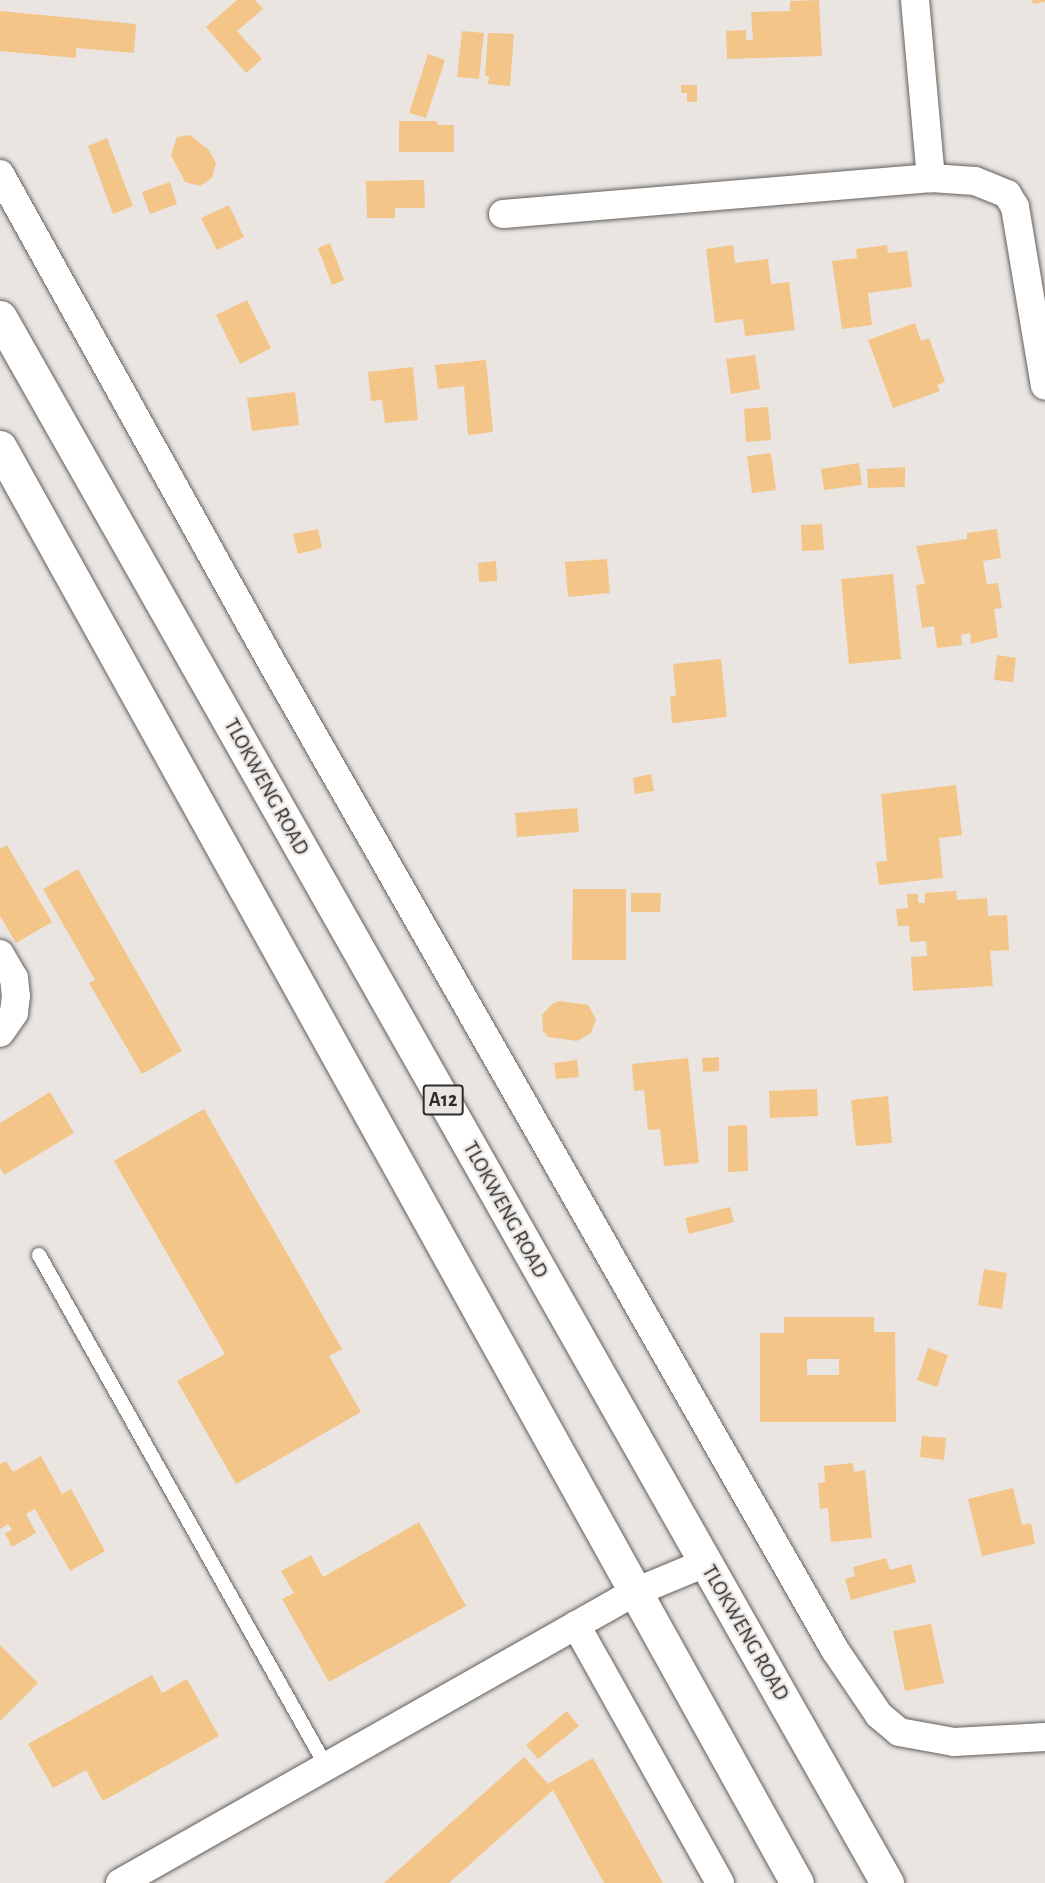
<!DOCTYPE html>
<html>
<head>
<meta charset="utf-8">
<style>
	body { margin:0 }
	#map { position:relative; width:1045px; height:1883px; overflow:hidden; background:#eae5e1; font-family:"Alegreya Sans",sans-serif }
	div>[style] { position:absolute }
	.building>* { inset:0; background:#f4c588 }
	.roads { filter:drop-shadow(0 0 2px #635f5c) drop-shadow(0 0 2px #635f5c) }
	.lane>* { height:14px; margin:-7px; padding:0 7px; transform-origin:7px; border-radius:7px; background:#fff }
	.street>* { height:28px; margin:-14px; padding:0 14px; transform-origin:14px; border-radius:14px; background:#fff }
	.primary>* { height:33px; margin:-16.5px; padding:0 16.5px; transform-origin:16.5px; border-radius:16.5px; background:#fff }
	span { translate:-50% -50%; white-space:nowrap; text-align:center; line-height:1.15; -webkit-text-stroke:4.5px #eae5e1; paint-order:stroke }
	.shield-label span { padding:2px 4px; background:#eae5e1; border:2px solid; border-radius:4px; -webkit-text-stroke-width:0 }
	.shield-label { font-size:20px; color:#2e2c2b; font-weight:700 }
	.street-label { font-size:21px; color:#2e2c2b }
</style>
</head>
<body>
<div id="map">
	<div class="building">
		<i style="clip-path:polygon(237px 0,255px 0,263px 9px,237px 31px,262px 59px,246px 73px,206px 27px)"></i>
		<i style="clip-path:polygon(819px 0,822px 56px,727px 59px,726px 31px,746px 30px,746px 40px,753px 40px,751px 12px,790px 11px,790px 1px)"></i>
		<i style="clip-path:polygon(1032px 0,1045px 0,1045px 2px,1033px 4px)"></i>
		<i style="clip-path:polygon(0 11px,136px 24px,134px 53px,76px 48px,76px 58px,0 51px)"></i>
		<i style="clip-path:polygon(462px 31px,484px 33px,479px 79px,457px 77px)"></i>
		<i style="clip-path:polygon(488px 33px,514px 34px,510px 86px,488px 84px,489px 76px,485px 76px)"></i>
		<i style="clip-path:polygon(428px 54px,445px 60px,426px 118px,409px 113px)"></i>
		<i style="clip-path:polygon(681px 85px,697px 85px,697px 102px,687px 102px,687px 93px,681px 93px)"></i>
		<i style="clip-path:polygon(399px 121px,437px 121px,437px 125px,454px 125px,454px 152px,399px 152px)"></i>
		<i style="clip-path:polygon(190px 135px,209px 150px,216px 163px,212px 178px,200px 186px,185px 182px,171px 155px,177px 137px)"></i>
		<i style="clip-path:polygon(107px 138px,133px 206px,113px 214px,88px 146px)"></i>
		<i style="clip-path:polygon(424px 180px,425px 208px,395px 208px,395px 218px,367px 218px,366px 181px)"></i>
		<i style="clip-path:polygon(170px 182px,177px 204px,150px 214px,142px 192px)"></i>
		<i style="clip-path:polygon(229px 205px,244px 237px,217px 250px,201px 218px)"></i>
		<i style="clip-path:polygon(330px 243px,344px 280px,332px 285px,318px 248px)"></i>
		<i style="clip-path:polygon(733px 245px,735px 263px,768px 259px,771px 284px,789px 282px,795px 330px,745px 336px,743px 319px,715px 323px,706px 249px)"></i>
		<i style="clip-path:polygon(887px 245px,888px 253px,907px 251px,912px 287px,868px 293px,872px 325px,842px 329px,832px 261px,857px 258px,856px 249px)"></i>
		<i style="clip-path:polygon(247px 300px,271px 348px,240px 364px,216px 315px)"></i>
		<i style="clip-path:polygon(915px 323px,921px 341px,929px 338px,945px 382px,937px 385px,940px 391px,893px 408px,868px 340px)"></i>
		<i style="clip-path:polygon(755px 355px,760px 389px,731px 394px,726px 359px)"></i>
		<i style="clip-path:polygon(486px 360px,493px 432px,468px 435px,464px 386px,438px 389px,435px 365px)"></i>
		<i style="clip-path:polygon(413px 367px,418px 420px,385px 423px,382px 400px,371px 401px,368px 372px)"></i>
		<i style="clip-path:polygon(295px 392px,299px 425px,252px 431px,247px 398px)"></i>
		<i style="clip-path:polygon(768px 407px,771px 440px,746px 442px,744px 409px)"></i>
		<i style="clip-path:polygon(771px 453px,776px 490px,752px 493px,747px 456px)"></i>
		<i style="clip-path:polygon(859px 463px,862px 485px,824px 490px,821px 469px)"></i>
		<i style="clip-path:polygon(905px 467px,905px 487px,868px 488px,867px 469px)"></i>
		<i style="clip-path:polygon(822px 524px,824px 550px,802px 551px,801px 525px)"></i>
		<i style="clip-path:polygon(318px 529px,322px 548px,298px 554px,293px 534px)"></i>
		<i style="clip-path:polygon(997px 529px,1001px 558px,983px 561px,987px 584px,998px 583px,1002px 608px,994px 609px,998px 637px,971px 644px,970px 633px,961px 635px,962px 645px,937px 648px,934px 626px,922px 628px,916px 585px,925px 584px,916px 546px,967px 539px,967px 533px)"></i>
		<i style="clip-path:polygon(607px 559px,610px 593px,568px 597px,565px 562px)"></i>
		<i style="clip-path:polygon(496px 561px,497px 581px,479px 582px,478px 563px)"></i>
		<i style="clip-path:polygon(893px 574px,901px 659px,849px 664px,841px 579px)"></i>
		<i style="clip-path:polygon(997px 655px,1016px 658px,1013px 682px,994px 680px)"></i>
		<i style="clip-path:polygon(721px 659px,727px 717px,672px 723px,670px 696px,676px 696px,673px 664px)"></i>
		<i style="clip-path:polygon(651px 774px,654px 791px,635px 794px,633px 778px)"></i>
		<i style="clip-path:polygon(956px 785px,962px 835px,939px 838px,943px 878px,879px 885px,876px 862px,887px 861px,881px 794px)"></i>
		<i style="clip-path:polygon(577px 808px,579px 832px,517px 837px,515px 813px)"></i>
		<i style="clip-path:polygon(7px 845px,52px 922px,16px 943px,0 916px,0 849px)"></i>
		<i style="clip-path:polygon(78px 869px,182px 1051px,142px 1074px,89px 983px,95px 980px,43px 889px)"></i>
		<i style="clip-path:polygon(573px 889px,626px 889px,626px 960px,572px 960px)"></i>
		<i style="clip-path:polygon(956px 891px,957px 900px,987px 898px,988px 916px,1007px 915px,1009px 950px,990px 951px,993px 986px,913px 991px,911px 957px,927px 956px,926px 941px,910px 942px,909px 926px,898px 926px,896px 909px,908px 908px,907px 894px,918px 894px,918px 903px,925px 903px,925px 893px)"></i>
		<i style="clip-path:polygon(631px 893px,661px 893px,660px 912px,631px 912px)"></i>
		<i style="clip-path:polygon(559px 1001px,588px 1005px,596px 1019px,591px 1033px,577px 1041px,548px 1037px,543px 1031px,542px 1015px,552px 1004px)"></i>
		<i style="clip-path:polygon(719px 1057px,719px 1071px,703px 1072px,702px 1058px)"></i>
		<i style="clip-path:polygon(688px 1058px,699px 1163px,664px 1166px,660px 1129px,648px 1130px,644px 1090px,634px 1091px,632px 1064px)"></i>
		<i style="clip-path:polygon(577px 1060px,579px 1077px,556px 1079px,554px 1063px)"></i>
		<i style="clip-path:polygon(817px 1089px,818px 1116px,770px 1118px,769px 1091px)"></i>
		<i style="clip-path:polygon(50px 1092px,74px 1133px,4px 1175px,0 1168px,0 1123px)"></i>
		<i style="clip-path:polygon(888px 1096px,892px 1143px,856px 1146px,851px 1100px)"></i>
		<i style="clip-path:polygon(204px 1109px,342px 1349px,329px 1356px,361px 1412px,236px 1484px,177px 1381px,225px 1354px,114px 1161px)"></i>
		<i style="clip-path:polygon(747px 1125px,748px 1171px,728px 1172px,728px 1126px)"></i>
		<i style="clip-path:polygon(730px 1207px,734px 1222px,689px 1234px,685px 1218px)"></i>
		<i style="clip-path:polygon(984px 1269px,1007px 1273px,1002px 1309px,978px 1305px)"></i>
		<i style="clip-path:polygon(evenodd,784px 1317px,874px 1317px,874px 1332px,895px 1332px,896px 1422px,760px 1422px,760px 1333px,784px 1333px,784px 1317px,807px 1359px,839px 1359px,839px 1375px,807px 1375px,807px 1359px)"></i>
		<i style="clip-path:polygon(928px 1348px,948px 1355px,937px 1387px,917px 1380px)"></i>
		<i style="clip-path:polygon(922px 1436px,946px 1438px,944px 1460px,920px 1457px)"></i>
		<i style="clip-path:polygon(41px 1456px,62px 1494px,71px 1489px,105px 1551px,70px 1571px,35px 1509px,26px 1514px,36px 1533px,12px 1547px,5px 1533px,12px 1530px,8px 1524px,0 1529px,0 1464px,6px 1461px,13px 1472px)"></i>
		<i style="clip-path:polygon(853px 1463px,854px 1472px,865px 1470px,872px 1538px,831px 1542px,828px 1508px,820px 1509px,818px 1483px,825px 1482px,824px 1466px)"></i>
		<i style="clip-path:polygon(1013px 1488px,1022px 1525px,1031px 1523px,1035px 1544px,982px 1556px,968px 1499px)"></i>
		<i style="clip-path:polygon(419px 1522px,466px 1606px,329px 1682px,282px 1599px,294px 1593px,281px 1571px,311px 1555px,323px 1577px)"></i>
		<i style="clip-path:polygon(886px 1558px,890px 1570px,911px 1564px,916px 1582px,851px 1600px,845px 1579px,855px 1576px,853px 1567px)"></i>
		<i style="clip-path:polygon(931px 1624px,944px 1683px,905px 1691px,893px 1631px)"></i>
		<i style="clip-path:polygon(0 1645px,38px 1683px,0 1721px)"></i>
		<i style="clip-path:polygon(152px 1675px,162px 1693px,187px 1679px,219px 1736px,103px 1801px,86px 1770px,53px 1788px,28px 1744px)"></i>
		<i style="clip-path:polygon(567px 1711px,579px 1726px,538px 1759px,526px 1745px)"></i>
		<i style="clip-path:polygon(524px 1757px,551px 1787px,549px 1783px,593px 1758px,663px 1883px,604px 1883px,553px 1790px,449px 1883px,384px 1883px)"></i>
	</div>
	<div class="roads">
		<div class="lane">
			<i style="left:39px;top:1255px;width:584px;rotate:60.67deg"></i>
		</div>
		<div class="street">
			<i style="left:915px;top:0;width:179px;rotate:84.9deg"></i>
			<i style="left:0;top:174px;width:568px;rotate:60.91deg"></i>
			<i style="left:276px;top:670px;width:1128px;rotate:60.3deg"></i>
			<i style="left:835px;top:1650px;width:78px;rotate:55.9deg"></i>
			<i style="left:879px;top:1715px;width:26px;rotate:40deg"></i>
			<i style="left:899px;top:1732px;width:56px;rotate:10.3deg"></i>
			<i style="left:954px;top:1742px;width:91px;rotate:-3.1deg"></i>
			<i style="left:503px;top:214px;width:430px;rotate:-4.8deg"></i>
			<i style="left:931px;top:178px;width:44px;rotate:3.9deg"></i>
			<i style="left:975px;top:181px;width:35px;rotate:22deg"></i>
			<i style="left:1007px;top:194px;width:15px;rotate:58deg"></i>
			<i style="left:1015px;top:207px;width:181px;rotate:80.5deg"></i>
			<i style="left:0;top:954px;width:28px;rotate:60deg"></i>
			<i style="left:14px;top:978px;width:18px;rotate:84deg"></i>
			<i style="left:16px;top:996px;width:17px;rotate:97deg"></i>
			<i style="left:14px;top:1013px;width:24px;rotate:125deg"></i>
			<i style="left:576px;top:1625px;width:295px;rotate:60.8deg"></i>
			<i style="left:120px;top:1883px;width:589px;rotate:-29.48deg"></i>
			<i style="left:633px;top:1593px;width:78px;rotate:-22.6deg"></i>
		</div>
		<div class="primary">
			<i style="left:0;top:317px;width:1800px;rotate:60.47deg"></i>
			<i style="left:0;top:447px;width:1642px;rotate:60.97deg"></i>
		</div>
	</div>
	<div class="shield-label">
		<span style="left:443px;top:1100px">A12</span>
	</div>
	<div class="street-label">
		<span style="left:266px;top:787px;rotate:61deg">TLOKWENG ROAD</span>
		<span style="left:505px;top:1210px;rotate:61deg">TLOKWENG ROAD</span>
		<span style="left:745px;top:1633px;rotate:60deg">TLOKWENG ROAD</span>
	</div>
</div>
</body>
</html>
